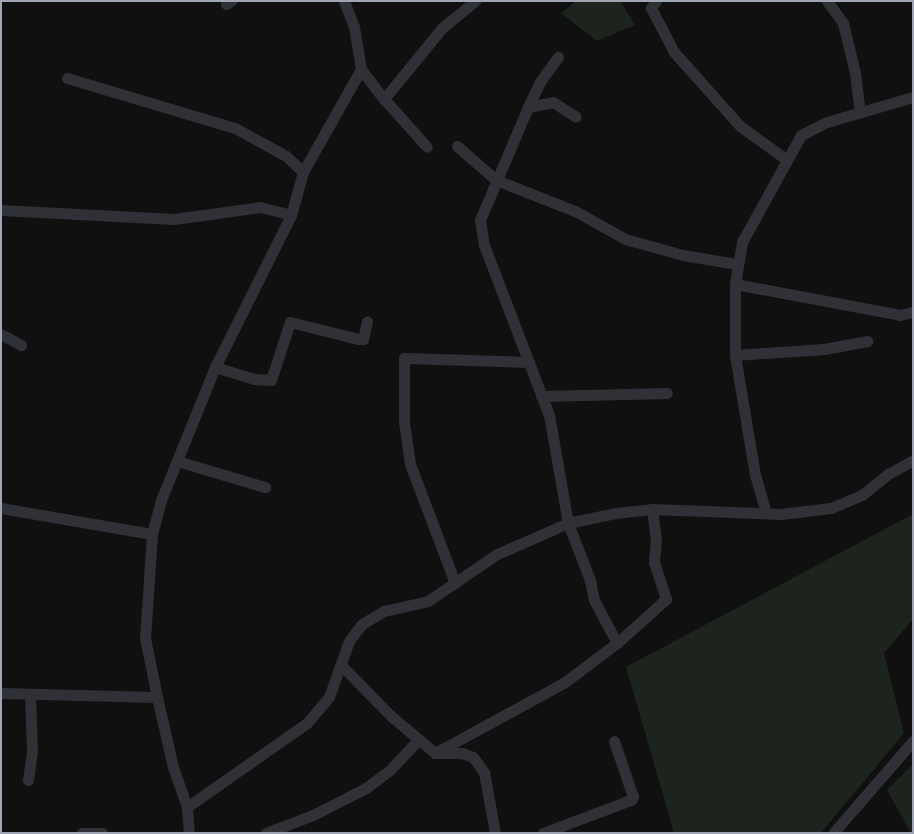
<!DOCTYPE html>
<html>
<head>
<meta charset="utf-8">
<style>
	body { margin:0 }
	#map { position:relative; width:914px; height:834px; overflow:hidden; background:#101011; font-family:"Exo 2",sans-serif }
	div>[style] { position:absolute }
	.green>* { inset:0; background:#1c241d }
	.minor>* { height:11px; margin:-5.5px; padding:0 5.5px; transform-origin:5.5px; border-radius:5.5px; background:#303136 }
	span { translate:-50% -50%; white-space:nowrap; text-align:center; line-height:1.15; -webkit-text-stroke:5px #0b0b0c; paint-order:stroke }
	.frame { position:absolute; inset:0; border:2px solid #a0a5b3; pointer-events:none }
</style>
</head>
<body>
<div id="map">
	<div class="green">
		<i style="clip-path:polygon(576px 1px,620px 1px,635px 25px,597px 41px,561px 13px)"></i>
		<i style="clip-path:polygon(913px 514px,913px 619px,884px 653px,904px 733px,821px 833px,674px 833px,626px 667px)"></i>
		<i style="clip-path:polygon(913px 764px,913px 833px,911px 833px,887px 790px)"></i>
	</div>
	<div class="minor">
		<i style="left:344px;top:1px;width:28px;rotate:69deg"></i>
		<i style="left:354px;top:27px;width:43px;rotate:80.5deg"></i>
		<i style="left:361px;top:69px;width:38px;rotate:53deg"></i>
		<i style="left:384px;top:99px;width:92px;rotate:-50.8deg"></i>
		<i style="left:442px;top:28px;width:43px;rotate:-39.3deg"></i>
		<i style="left:656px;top:1px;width:9px;rotate:126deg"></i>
		<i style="left:651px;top:8px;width:50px;rotate:62.4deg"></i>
		<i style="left:674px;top:52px;width:99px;rotate:48.3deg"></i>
		<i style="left:740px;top:126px;width:58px;rotate:35.9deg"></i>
		<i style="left:827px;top:1px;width:27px;rotate:54deg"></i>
		<i style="left:843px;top:23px;width:51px;rotate:76.5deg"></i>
		<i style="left:855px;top:73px;width:40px;rotate:82.9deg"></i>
		<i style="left:226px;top:4px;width:6px;rotate:-31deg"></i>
		<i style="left:558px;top:57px;width:31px;rotate:126deg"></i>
		<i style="left:540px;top:82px;width:28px;rotate:116deg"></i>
		<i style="left:528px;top:107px;width:123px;rotate:113deg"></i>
		<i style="left:480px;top:220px;width:25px;rotate:81deg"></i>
		<i style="left:484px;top:245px;width:182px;rotate:69.1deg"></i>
		<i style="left:549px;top:415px;width:110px;rotate:80deg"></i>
		<i style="left:568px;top:523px;width:61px;rotate:68.9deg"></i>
		<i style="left:590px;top:580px;width:20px;rotate:79deg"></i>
		<i style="left:594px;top:600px;width:49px;rotate:61.9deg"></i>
		<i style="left:67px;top:78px;width:175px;rotate:16.6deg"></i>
		<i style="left:235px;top:128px;width:58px;rotate:28.8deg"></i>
		<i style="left:286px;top:156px;width:23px;rotate:43deg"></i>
		<i style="left:384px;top:99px;width:64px;rotate:48.1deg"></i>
		<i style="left:528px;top:107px;width:25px;rotate:-11deg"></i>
		<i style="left:553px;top:102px;width:27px;rotate:33deg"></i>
		<i style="left:457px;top:146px;width:52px;rotate:41.1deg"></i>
		<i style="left:496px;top:180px;width:85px;rotate:21.4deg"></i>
		<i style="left:575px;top:211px;width:57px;rotate:29.2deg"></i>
		<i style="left:625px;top:239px;width:60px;rotate:15.4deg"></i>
		<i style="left:683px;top:255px;width:55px;rotate:9.5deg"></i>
		<i style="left:1px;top:210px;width:173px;rotate:3deg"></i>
		<i style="left:174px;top:219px;width:87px;rotate:-7.9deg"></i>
		<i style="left:260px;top:207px;width:32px;rotate:14deg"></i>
		<i style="left:735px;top:284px;width:168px;rotate:10.6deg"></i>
		<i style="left:900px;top:315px;width:13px;rotate:-13deg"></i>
		<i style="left:1px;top:334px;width:23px;rotate:29deg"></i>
		<i style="left:735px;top:355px;width:89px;rotate:-3.9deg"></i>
		<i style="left:824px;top:349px;width:44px;rotate:-10.5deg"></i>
		<i style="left:215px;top:367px;width:41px;rotate:17.1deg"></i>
		<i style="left:254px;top:379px;width:17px;rotate:3deg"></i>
		<i style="left:271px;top:380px;width:61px;rotate:-71.9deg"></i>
		<i style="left:290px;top:322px;width:70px;rotate:14deg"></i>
		<i style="left:358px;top:339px;width:5px"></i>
		<i style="left:363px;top:339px;width:18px;rotate:-77deg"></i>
		<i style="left:541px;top:396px;width:126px;rotate:-1.4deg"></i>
		<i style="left:177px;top:461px;width:92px;rotate:16.5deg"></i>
		<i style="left:1px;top:508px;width:153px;rotate:9.8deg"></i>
		<i style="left:766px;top:513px;width:40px;rotate:-106deg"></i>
		<i style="left:755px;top:475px;width:122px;rotate:-99.5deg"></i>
		<i style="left:735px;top:355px;width:71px;rotate:-90deg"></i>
		<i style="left:735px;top:284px;width:43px;rotate:-80.5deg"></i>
		<i style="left:742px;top:242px;width:122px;rotate:-61.1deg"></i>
		<i style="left:801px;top:135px;width:29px;rotate:-27deg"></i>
		<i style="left:827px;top:122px;width:90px;rotate:-16.2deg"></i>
		<i style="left:455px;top:583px;width:127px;rotate:-110.7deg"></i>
		<i style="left:410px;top:464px;width:42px;rotate:-98.1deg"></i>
		<i style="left:404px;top:422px;width:64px;rotate:-90deg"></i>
		<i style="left:404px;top:358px;width:125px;rotate:1.8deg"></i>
		<i style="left:342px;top:666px;width:70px;rotate:45.6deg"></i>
		<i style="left:391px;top:716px;width:57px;rotate:40.1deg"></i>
		<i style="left:435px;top:753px;width:27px"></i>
		<i style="left:462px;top:753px;width:12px;rotate:20deg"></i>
		<i style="left:473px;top:757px;width:19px;rotate:54deg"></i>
		<i style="left:484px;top:772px;width:62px;rotate:79.8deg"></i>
		<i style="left:1px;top:693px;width:156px;rotate:1.5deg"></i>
		<i style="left:157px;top:697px;width:72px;rotate:77.1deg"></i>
		<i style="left:173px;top:767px;width:42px;rotate:70.7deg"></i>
		<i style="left:187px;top:807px;width:26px;rotate:86deg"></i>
		<i style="left:157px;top:697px;width:60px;rotate:-101.5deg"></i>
		<i style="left:145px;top:638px;width:104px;rotate:-86.1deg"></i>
		<i style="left:152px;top:534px;width:35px;rotate:-75deg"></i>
		<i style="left:161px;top:500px;width:144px;rotate:-67.9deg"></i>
		<i style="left:215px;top:367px;width:170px;rotate:-63.4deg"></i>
		<i style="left:291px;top:215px;width:45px;rotate:-74.4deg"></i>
		<i style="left:303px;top:172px;width:118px;rotate:-60.6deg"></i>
		<i style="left:435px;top:753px;width:148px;rotate:-28.6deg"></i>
		<i style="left:565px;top:682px;width:65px;rotate:-36.9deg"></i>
		<i style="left:617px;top:643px;width:66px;rotate:-41.9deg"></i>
		<i style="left:666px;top:599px;width:39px;rotate:-108deg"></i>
		<i style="left:654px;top:562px;width:21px;rotate:-85deg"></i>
		<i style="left:656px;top:541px;width:32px;rotate:-97deg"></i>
		<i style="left:28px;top:780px;width:29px;rotate:-82deg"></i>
		<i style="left:32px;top:751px;width:56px;rotate:-92deg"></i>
		<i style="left:187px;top:807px;width:146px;rotate:-35deg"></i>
		<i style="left:307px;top:723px;width:34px;rotate:-50deg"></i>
		<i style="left:329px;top:697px;width:59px;rotate:-70.3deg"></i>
		<i style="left:349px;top:641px;width:21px;rotate:-53deg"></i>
		<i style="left:362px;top:624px;width:26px;rotate:-31deg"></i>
		<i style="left:384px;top:611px;width:45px;rotate:-12.8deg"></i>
		<i style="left:428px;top:601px;width:83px;rotate:-34.3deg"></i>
		<i style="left:497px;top:554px;width:77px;rotate:-23.6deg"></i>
		<i style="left:568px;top:523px;width:48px;rotate:-12deg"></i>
		<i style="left:615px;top:513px;width:37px;rotate:-6deg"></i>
		<i style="left:652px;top:509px;width:129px;rotate:2.2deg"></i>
		<i style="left:781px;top:514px;width:50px;rotate:-6.8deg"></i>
		<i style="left:831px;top:508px;width:34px;rotate:-23deg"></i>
		<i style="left:862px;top:495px;width:33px;rotate:-39deg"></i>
		<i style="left:888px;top:474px;width:29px;rotate:-29deg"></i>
		<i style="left:82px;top:833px;width:20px"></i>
		<i style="left:266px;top:833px;width:50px;rotate:-21deg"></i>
		<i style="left:313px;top:815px;width:59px;rotate:-27deg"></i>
		<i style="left:366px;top:788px;width:30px;rotate:-37deg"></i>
		<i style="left:390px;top:770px;width:41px;rotate:-47deg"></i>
		<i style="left:543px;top:833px;width:94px;rotate:-20.6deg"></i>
		<i style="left:631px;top:800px;width:4px;rotate:-56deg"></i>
		<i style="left:633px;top:797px;width:59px;rotate:-108.7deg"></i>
		<i style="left:833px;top:833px;width:122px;rotate:-49deg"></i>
	</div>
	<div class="frame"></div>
</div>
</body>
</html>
